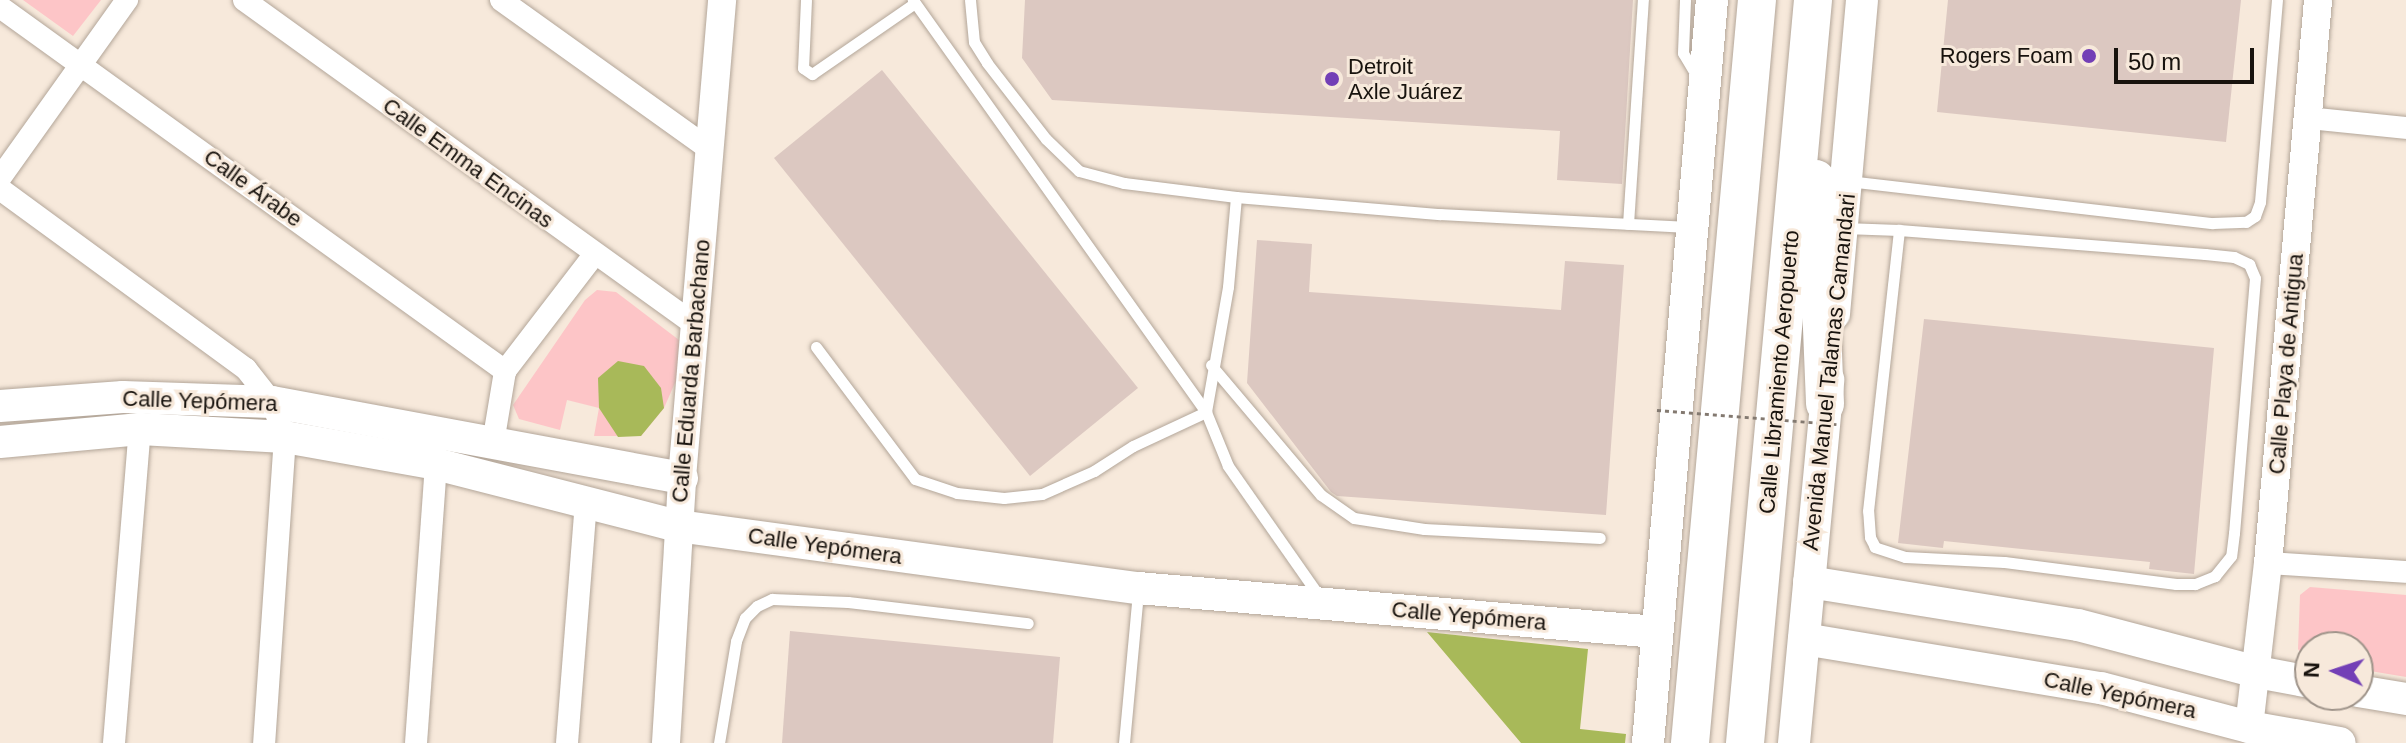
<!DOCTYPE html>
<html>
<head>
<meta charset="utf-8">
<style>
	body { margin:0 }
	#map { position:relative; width:2406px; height:743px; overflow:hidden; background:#f7e9db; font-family:Arial,sans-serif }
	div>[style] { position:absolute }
	.green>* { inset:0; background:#fdc5c7 }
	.water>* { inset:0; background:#a8b959 }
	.building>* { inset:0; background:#dcc8c1 }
	.roads { filter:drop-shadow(0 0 2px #b3a699) drop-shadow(0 0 2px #b3a699) }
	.service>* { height:11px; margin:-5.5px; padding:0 5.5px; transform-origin:5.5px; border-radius:5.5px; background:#fff }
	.minor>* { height:22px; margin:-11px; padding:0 11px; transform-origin:11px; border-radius:11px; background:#fff }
	.tertiary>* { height:28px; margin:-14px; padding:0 14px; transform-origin:14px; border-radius:14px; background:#fff }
	.secondary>* { height:32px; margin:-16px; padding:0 16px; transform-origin:16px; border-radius:16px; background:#fff }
	.trunk>* { height:38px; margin:-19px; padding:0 19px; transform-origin:19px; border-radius:19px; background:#fff }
	.path-bridge>* { height:3px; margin-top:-1.5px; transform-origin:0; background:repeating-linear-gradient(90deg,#837970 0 4px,transparent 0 8px) }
	.dots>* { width:22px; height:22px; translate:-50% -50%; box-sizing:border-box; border:4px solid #f7e9db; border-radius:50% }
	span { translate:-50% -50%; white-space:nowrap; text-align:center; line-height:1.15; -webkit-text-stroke:6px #f7e9db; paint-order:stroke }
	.poi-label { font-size:22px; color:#18130e }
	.right { translate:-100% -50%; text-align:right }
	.left { translate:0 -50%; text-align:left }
	.street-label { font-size:22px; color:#18130e }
	.north { position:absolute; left:2294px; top:631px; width:80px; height:80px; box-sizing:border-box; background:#f7e9db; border:2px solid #9e9389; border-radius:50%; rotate:273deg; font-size:22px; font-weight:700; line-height:32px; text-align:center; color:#18130e }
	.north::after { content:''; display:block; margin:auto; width:28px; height:36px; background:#733fb6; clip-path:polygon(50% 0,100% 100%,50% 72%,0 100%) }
	.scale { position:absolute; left:2114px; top:48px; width:140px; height:36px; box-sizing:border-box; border:4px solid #18130e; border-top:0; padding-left:10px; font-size:24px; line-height:28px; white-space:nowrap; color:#18130e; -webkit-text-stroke:6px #f7e9db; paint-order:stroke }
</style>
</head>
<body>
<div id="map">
	<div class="green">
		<i style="clip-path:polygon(23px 0,101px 0,73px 36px)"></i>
		<i style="clip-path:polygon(597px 290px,616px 292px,679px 340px,678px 376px,664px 408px,641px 436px,594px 436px,599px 408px,567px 400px,560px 430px,519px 419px,513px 405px,585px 300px)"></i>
		<i style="clip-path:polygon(2310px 587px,2406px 595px,2406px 677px,2358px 669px,2358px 647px,2310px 647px,2310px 661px,2306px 660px,2298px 649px,2300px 595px)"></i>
	</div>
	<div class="water">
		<i style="clip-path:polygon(618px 361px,644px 366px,661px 388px,664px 408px,641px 436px,618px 437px,599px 408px,598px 378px)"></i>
		<i style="clip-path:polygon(1427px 632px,1588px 649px,1580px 729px,1626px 734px,1625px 743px,1521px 743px)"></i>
	</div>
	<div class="building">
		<i style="clip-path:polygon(1025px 0,1633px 0,1622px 184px,1557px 180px,1560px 131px,1052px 100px,1022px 58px)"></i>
		<i style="clip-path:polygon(1948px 0,2241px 0,2226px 142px,1937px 112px)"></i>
		<i style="clip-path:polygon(882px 70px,1138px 388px,1030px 476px,774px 158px)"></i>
		<i style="clip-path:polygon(1257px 240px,1312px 244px,1309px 292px,1561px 310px,1565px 261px,1624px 265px,1606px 515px,1337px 496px,1331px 492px,1247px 383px)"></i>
		<i style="clip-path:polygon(1924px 319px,2214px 348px,2194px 574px,2149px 569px,2150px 562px,1944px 541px,1943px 548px,1898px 543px)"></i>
		<i style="clip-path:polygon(790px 631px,1060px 657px,1053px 743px,782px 743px)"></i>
	</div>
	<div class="roads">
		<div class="service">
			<i style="left:806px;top:0;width:68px;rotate:92.5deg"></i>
			<i style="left:803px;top:68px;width:11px;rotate:34deg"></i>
			<i style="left:812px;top:74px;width:125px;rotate:-34.6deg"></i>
			<i style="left:970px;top:0;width:42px;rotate:84.6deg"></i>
			<i style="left:974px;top:42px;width:25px;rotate:58deg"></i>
			<i style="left:987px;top:63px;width:96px;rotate:52.2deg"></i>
			<i style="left:1046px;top:139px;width:46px;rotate:44.1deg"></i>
			<i style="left:1079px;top:171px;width:47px;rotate:14.9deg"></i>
			<i style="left:1124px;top:183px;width:113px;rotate:7.1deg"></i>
			<i style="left:1236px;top:197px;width:205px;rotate:4.8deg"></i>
			<i style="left:1440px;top:214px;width:248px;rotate:3deg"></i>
			<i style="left:1685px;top:0;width:53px;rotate:92.2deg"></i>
			<i style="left:1683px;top:53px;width:29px;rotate:59deg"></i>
			<i style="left:1848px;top:181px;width:367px;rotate:6.6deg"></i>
			<i style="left:2213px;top:223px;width:33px;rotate:-2deg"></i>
			<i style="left:2246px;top:222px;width:11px;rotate:-34deg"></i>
			<i style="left:2255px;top:216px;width:15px;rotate:-70deg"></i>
			<i style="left:2260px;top:202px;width:203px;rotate:-85.2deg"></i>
			<i style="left:1236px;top:197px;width:90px;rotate:95.1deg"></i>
			<i style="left:1228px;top:287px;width:127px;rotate:100deg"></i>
			<i style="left:1206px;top:412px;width:58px;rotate:67.8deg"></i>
			<i style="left:1228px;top:466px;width:159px;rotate:55deg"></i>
			<i style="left:1628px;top:224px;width:225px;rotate:-86.2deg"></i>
			<i style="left:1844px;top:228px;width:55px;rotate:2.1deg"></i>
			<i style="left:1899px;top:230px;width:307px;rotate:4.5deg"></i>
			<i style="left:2205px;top:254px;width:29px;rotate:6deg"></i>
			<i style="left:2234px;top:257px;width:17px;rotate:25deg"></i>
			<i style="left:2249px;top:264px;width:15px;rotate:67deg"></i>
			<i style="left:2255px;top:278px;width:256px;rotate:94.7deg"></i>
			<i style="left:2234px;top:533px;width:23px;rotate:97deg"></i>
			<i style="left:2231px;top:556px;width:26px;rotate:129deg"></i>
			<i style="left:2215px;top:576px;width:22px;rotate:158deg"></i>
			<i style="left:2195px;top:584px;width:19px;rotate:180deg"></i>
			<i style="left:2176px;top:584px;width:173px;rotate:-172.7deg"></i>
			<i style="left:2004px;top:562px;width:99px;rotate:-177.1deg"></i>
			<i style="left:1905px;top:557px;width:32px;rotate:-162deg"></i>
			<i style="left:1875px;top:547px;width:11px;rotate:-117deg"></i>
			<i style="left:1870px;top:537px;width:26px;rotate:-94deg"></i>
			<i style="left:1868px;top:511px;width:283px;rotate:-83.7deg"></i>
			<i style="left:816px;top:347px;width:165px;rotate:53.1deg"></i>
			<i style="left:915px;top:479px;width:44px;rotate:18.4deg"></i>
			<i style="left:957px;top:493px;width:47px;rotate:6.1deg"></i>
			<i style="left:1004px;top:498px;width:38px;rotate:-6deg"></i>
			<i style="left:1042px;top:494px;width:57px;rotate:-23.9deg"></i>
			<i style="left:1094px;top:471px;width:46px;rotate:-32.7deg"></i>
			<i style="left:1133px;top:446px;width:81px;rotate:-25deg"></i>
			<i style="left:1206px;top:412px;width:506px;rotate:-125.42deg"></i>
			<i style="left:1211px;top:365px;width:170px;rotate:49.8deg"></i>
			<i style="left:1321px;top:495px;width:40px;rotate:34.9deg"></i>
			<i style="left:1354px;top:518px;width:71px;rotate:8.9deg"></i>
			<i style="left:1424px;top:529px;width:176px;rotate:2.9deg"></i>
			<i style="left:719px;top:743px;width:103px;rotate:-80.5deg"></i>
			<i style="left:736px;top:641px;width:25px;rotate:-69deg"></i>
			<i style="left:745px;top:618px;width:17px;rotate:-45deg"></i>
			<i style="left:757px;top:606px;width:17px;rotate:-25deg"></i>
			<i style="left:772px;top:599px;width:76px;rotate:2.3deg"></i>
			<i style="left:848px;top:602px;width:181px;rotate:6.7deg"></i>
			<i style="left:1124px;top:743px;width:152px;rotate:-84.7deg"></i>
		</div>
		<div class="minor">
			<i style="left:244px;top:0;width:555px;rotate:35.75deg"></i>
			<i style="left:501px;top:0;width:256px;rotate:35.6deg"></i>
			<i style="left:0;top:7px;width:623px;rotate:35.78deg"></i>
			<i style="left:2308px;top:118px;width:99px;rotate:5.8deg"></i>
			<i style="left:0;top:178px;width:219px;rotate:-54.5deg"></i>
			<i style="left:0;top:189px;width:305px;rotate:36.2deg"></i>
			<i style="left:246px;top:369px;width:42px;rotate:51.8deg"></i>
			<i style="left:272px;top:402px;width:37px;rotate:70deg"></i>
			<i style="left:285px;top:437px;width:307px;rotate:93.9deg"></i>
			<i style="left:493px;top:443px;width:73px;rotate:-80.5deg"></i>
			<i style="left:505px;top:371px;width:146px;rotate:-52.5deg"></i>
			<i style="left:2268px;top:563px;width:138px;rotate:3.7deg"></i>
			<i style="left:114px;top:743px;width:315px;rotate:-85.3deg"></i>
			<i style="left:416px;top:743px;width:280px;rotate:-85.9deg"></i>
			<i style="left:567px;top:743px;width:243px;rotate:-85.5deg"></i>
		</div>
		<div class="tertiary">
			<i style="left:2249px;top:727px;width:165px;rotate:-83.4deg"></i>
			<i style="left:2268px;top:563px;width:565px;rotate:-84.92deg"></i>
			<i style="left:666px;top:743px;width:265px;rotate:-86.5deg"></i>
			<i style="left:682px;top:478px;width:480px;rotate:-85.2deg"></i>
		</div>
		<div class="secondary">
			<i style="left:1834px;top:314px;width:315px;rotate:-84.9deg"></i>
			<i style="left:0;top:406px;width:123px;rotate:-4.2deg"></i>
			<i style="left:123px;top:397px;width:149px;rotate:1.9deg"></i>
			<i style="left:272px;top:402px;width:417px;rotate:10.5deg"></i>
			<i style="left:0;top:442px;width:141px;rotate:-5.3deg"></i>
			<i style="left:140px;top:429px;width:145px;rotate:3.2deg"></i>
			<i style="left:285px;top:437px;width:153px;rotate:10.1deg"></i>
			<i style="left:436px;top:464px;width:250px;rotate:14.4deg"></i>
			<i style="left:678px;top:526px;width:464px;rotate:7.7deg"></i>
			<i style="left:1138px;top:588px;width:521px;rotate:4.85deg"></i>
			<i style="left:1809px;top:582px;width:272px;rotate:9.1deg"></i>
			<i style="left:2078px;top:625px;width:185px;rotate:14.7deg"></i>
			<i style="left:2257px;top:672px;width:54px;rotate:10.7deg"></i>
			<i style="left:1804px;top:639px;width:301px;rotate:9.4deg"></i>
			<i style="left:2101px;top:688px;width:153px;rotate:14.8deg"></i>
			<i style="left:2249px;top:727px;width:92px;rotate:10deg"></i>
			<i style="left:2358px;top:691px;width:49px;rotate:9.5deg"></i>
			<i style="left:1648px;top:743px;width:746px;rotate:-85.08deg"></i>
			<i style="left:1794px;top:743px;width:365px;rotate:-84.6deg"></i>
		</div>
		<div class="trunk">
			<i style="left:1816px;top:179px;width:225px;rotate:87.7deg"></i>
			<i style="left:1690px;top:743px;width:746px;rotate:-84.85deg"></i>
			<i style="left:1745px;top:743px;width:746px;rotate:-84.77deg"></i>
		</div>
	</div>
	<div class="path-bridge">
		<i style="left:1657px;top:410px;width:180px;rotate:4.5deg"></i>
	</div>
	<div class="dots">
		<i style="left:2089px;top:56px;background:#733fb6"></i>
		<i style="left:1332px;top:79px;background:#733fb6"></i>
	</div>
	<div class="poi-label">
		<span class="right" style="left:2073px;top:56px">Rogers Foam</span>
		<span class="left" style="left:1348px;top:79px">Detroit<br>Axle Juárez</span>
	</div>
	<div class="street-label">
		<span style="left:468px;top:163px;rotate:36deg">Calle Emma Encinas</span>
		<span style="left:253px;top:188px;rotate:36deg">Calle Árabe</span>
		<span style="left:2286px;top:364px;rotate:-85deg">Calle Playa de Antigua</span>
		<span style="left:691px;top:371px;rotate:-85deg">Calle Eduarda Barbachano</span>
		<span style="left:1779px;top:372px;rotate:-85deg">Calle Libramiento Aeropuerto</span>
		<span style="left:1829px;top:372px;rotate:-84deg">Avenida Manuel Talamas Camandari</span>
		<span style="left:200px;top:401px;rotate:2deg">Calle Yepómera</span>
		<span style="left:825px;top:546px;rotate:8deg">Calle Yepómera</span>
		<span style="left:1469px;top:616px;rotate:5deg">Calle Yepómera</span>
		<span style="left:2120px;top:695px;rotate:12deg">Calle Yepómera</span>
	</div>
	<div class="north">N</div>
	<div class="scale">50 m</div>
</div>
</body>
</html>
